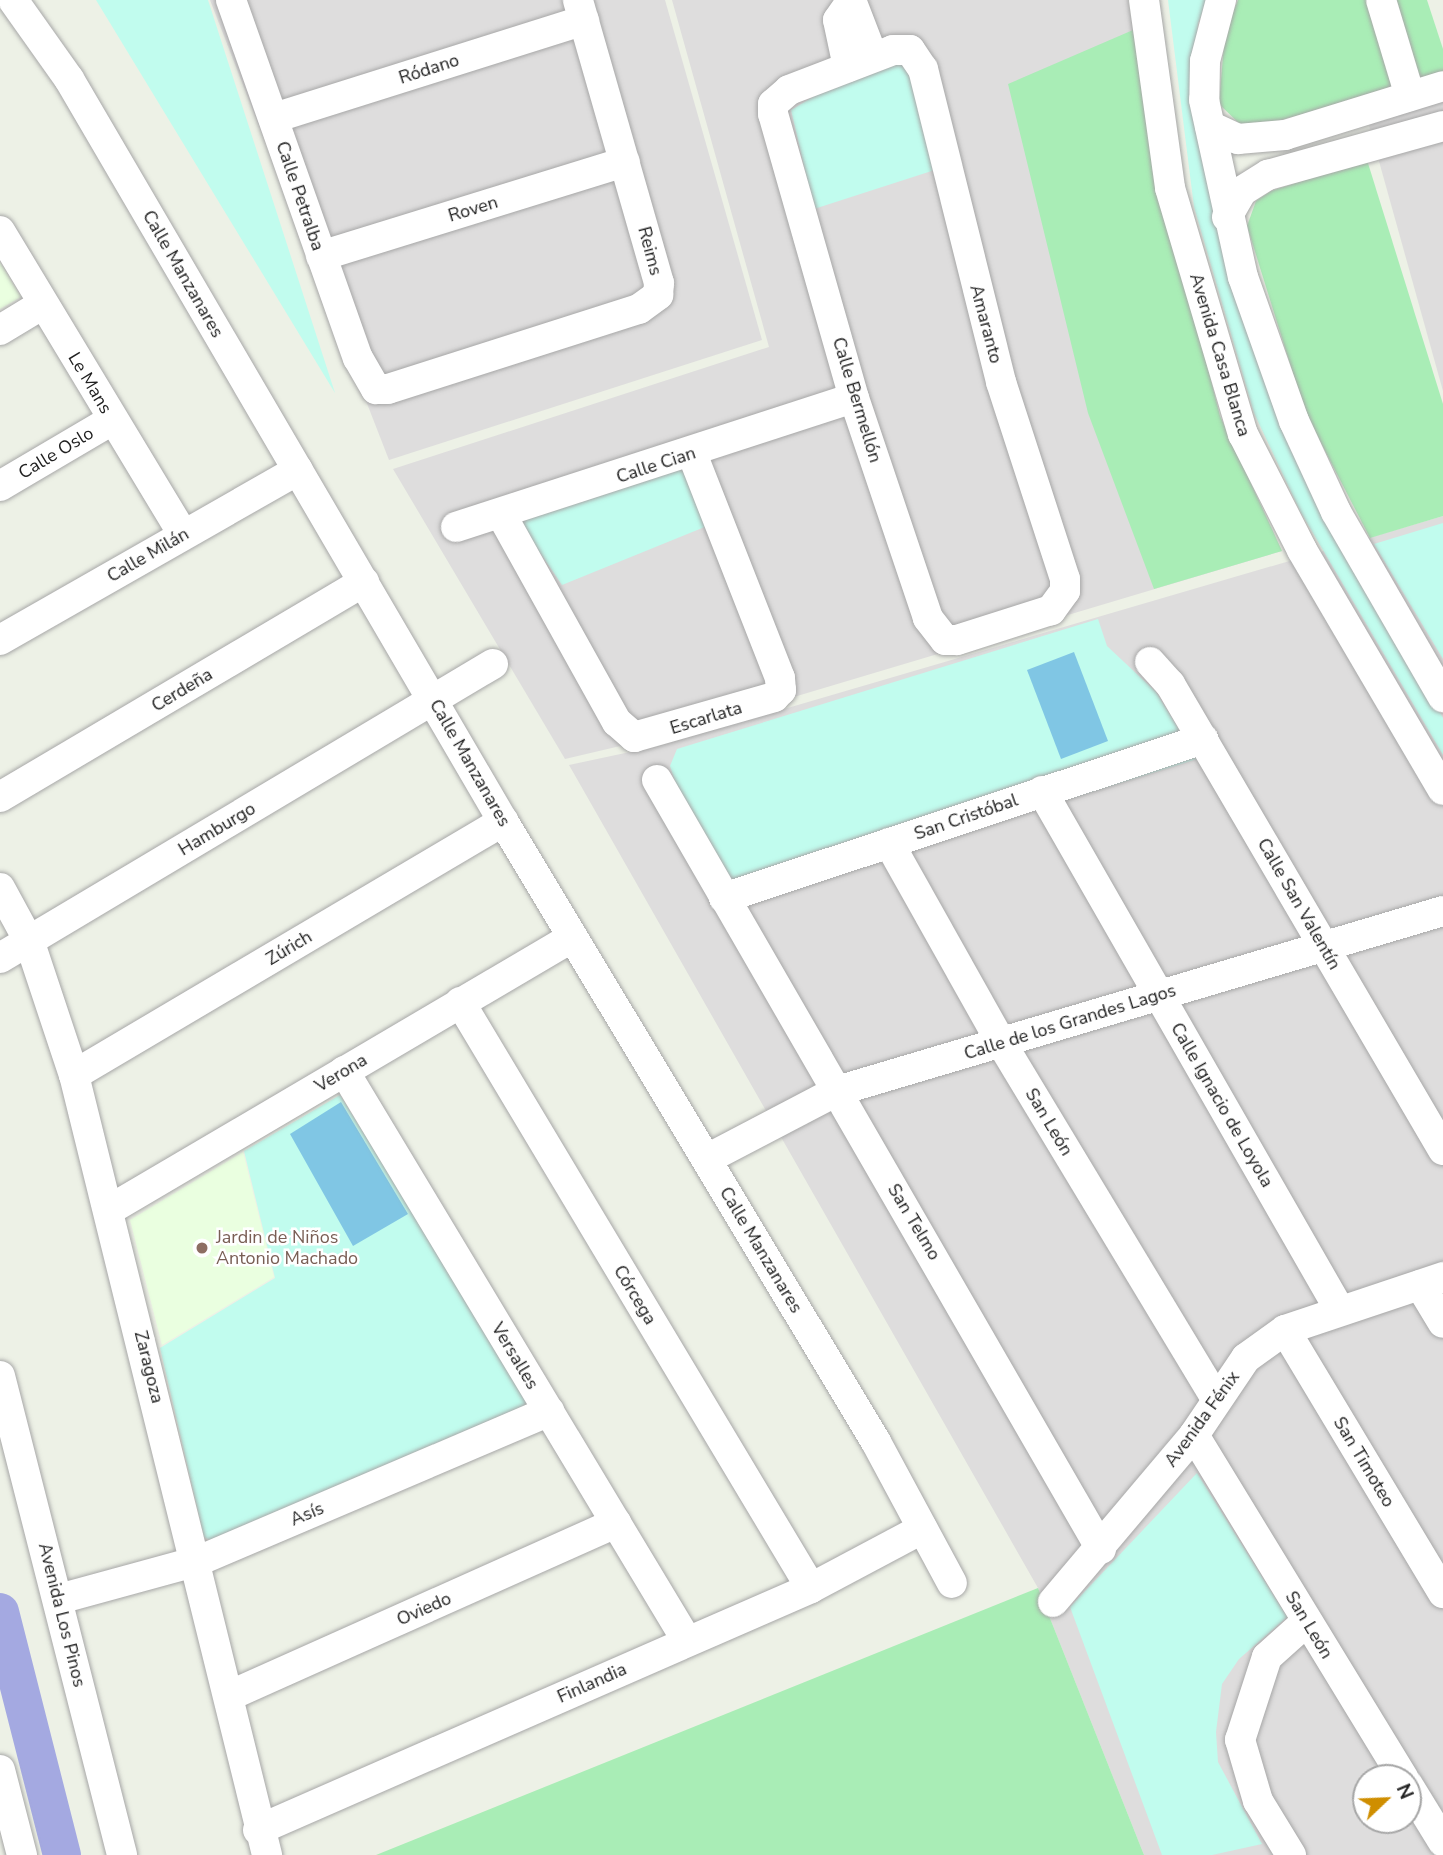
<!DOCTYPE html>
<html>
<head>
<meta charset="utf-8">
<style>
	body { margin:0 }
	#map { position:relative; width:1443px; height:1855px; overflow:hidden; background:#edf1e6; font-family:"Nunito Sans",sans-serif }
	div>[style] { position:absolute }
	.residential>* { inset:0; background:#dedddd }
	.education>* { inset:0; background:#eaffe0 }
	.grass>* { inset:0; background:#a9edb6 }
	.park>* { inset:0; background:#c1fcee }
	.pitch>* { inset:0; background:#80c6e4 }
	.river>* { height:38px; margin:-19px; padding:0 19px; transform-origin:19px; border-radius:19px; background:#a4a9e1 }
	.roads { filter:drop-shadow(0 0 2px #a7a7a7) drop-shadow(0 0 2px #a7a7a7) }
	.minor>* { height:30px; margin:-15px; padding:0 15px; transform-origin:15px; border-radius:15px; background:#fff }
	.dots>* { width:19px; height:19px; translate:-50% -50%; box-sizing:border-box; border:4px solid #fff; border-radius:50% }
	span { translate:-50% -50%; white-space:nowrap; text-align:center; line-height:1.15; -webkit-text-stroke:5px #fff; paint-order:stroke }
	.street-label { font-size:18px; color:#202020 }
	.education-label { font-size:18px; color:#785e54 }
	.left { translate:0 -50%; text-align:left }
	.north { position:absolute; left:1352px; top:1764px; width:70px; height:70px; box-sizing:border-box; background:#fff; border:2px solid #a6a6a6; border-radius:50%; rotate:67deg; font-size:19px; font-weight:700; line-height:28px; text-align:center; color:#202020 }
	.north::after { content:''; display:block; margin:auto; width:24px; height:32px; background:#cf8e00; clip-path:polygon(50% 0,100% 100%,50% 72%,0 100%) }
</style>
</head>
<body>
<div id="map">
	<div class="residential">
		<i style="clip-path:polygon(210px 0,665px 0,762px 340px,389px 460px)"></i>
		<i style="clip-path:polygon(672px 0,1128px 0,1163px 200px,1214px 404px,1282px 551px,667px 735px,565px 759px,393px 469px,769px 347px)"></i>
		<i style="clip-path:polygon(1443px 85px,1443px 391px,1365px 111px)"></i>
		<i style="clip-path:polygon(evenodd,1443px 516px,1443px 1855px,1144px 1855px,1038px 1588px,569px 765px,658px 746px,1443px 516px,1366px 1778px,1408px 1778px,1408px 1820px,1366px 1820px,1366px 1778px)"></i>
	</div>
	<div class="education">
		<i style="clip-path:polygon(0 262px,21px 297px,0 309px)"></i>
		<i style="clip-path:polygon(243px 1152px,274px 1277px,162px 1345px,130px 1220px)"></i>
	</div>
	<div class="grass">
		<i style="clip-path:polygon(1238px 0,1427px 0,1443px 49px,1443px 75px,1246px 130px,1219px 104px,1225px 32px)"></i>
		<i style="clip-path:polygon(1133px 30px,1156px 162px,1220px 416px,1282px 551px,1154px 589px,1088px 413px,1008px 84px)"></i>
		<i style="clip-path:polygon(1367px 160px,1443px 404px,1443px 516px,1370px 538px,1305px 412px,1247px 226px,1256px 201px,1271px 191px)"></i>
		<i style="clip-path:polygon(1038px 1588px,1144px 1855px,376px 1855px)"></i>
	</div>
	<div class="park">
		<i style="clip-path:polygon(96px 0,208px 0,335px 393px)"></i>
		<i style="clip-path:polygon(1168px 0,1208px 0,1198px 23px,1192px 105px,1344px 545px,1443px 718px,1443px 755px,1300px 511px,1254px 413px,1194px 207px)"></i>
		<i style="clip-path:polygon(898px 56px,918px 64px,944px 167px,814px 209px,791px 110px,850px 75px)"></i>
		<i style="clip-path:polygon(689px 462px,712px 524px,562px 585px,515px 516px)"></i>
		<i style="clip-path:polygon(1443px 523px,1443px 659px,1374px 544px)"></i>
		<i style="clip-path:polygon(1098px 619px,1107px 646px,1156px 692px,1197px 759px,754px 898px,723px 881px,690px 828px,670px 766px,677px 749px)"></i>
		<i style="clip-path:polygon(340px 1095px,529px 1399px,524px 1406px,214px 1542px,204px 1537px,160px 1348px,275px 1278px,244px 1151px)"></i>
		<i style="clip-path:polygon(1197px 1473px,1287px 1617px,1239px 1659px,1222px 1684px,1216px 1732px,1218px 1762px,1262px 1844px,1212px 1855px,1162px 1855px,1070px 1607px)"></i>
	</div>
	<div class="pitch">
		<i style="clip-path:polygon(1074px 652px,1108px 741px,1061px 759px,1027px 670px)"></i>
		<i style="clip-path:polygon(341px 1102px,408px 1214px,353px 1246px,290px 1134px)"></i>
	</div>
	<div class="river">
		<i style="left:0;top:1612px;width:251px;rotate:75.7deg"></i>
	</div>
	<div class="roads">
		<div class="minor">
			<i style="left:13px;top:0;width:97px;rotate:54.7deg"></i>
			<i style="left:69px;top:79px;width:860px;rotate:59.68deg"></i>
			<i style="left:503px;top:821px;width:724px;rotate:59.01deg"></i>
			<i style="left:876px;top:1442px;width:160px;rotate:61.7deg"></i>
			<i style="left:231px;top:0;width:380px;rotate:70.5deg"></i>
			<i style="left:358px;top:358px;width:36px;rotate:60deg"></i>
			<i style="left:376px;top:389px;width:12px"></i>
			<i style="left:388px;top:389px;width:263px;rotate:-17.7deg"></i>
			<i style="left:639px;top:309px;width:24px;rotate:-36deg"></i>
			<i style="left:658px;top:295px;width:12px;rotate:-85deg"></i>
			<i style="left:659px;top:283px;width:294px;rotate:-106deg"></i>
			<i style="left:851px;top:0;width:61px;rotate:68.9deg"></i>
			<i style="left:1144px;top:0;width:190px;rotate:82.1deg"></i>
			<i style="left:1170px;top:188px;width:257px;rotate:73.5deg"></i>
			<i style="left:1243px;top:434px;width:130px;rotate:63deg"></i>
			<i style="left:1302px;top:550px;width:278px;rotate:59.6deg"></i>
			<i style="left:1221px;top:0;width:63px;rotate:104.7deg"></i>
			<i style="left:1205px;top:61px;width:39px;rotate:91deg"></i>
			<i style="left:1204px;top:100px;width:181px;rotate:77.6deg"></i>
			<i style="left:1243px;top:277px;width:153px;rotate:70.5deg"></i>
			<i style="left:1294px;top:421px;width:100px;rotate:65.2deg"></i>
			<i style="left:1336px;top:512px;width:214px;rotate:60deg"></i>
			<i style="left:1381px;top:0;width:100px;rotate:73.2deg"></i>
			<i style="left:893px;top:50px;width:17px"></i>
			<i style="left:910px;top:50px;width:23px;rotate:56deg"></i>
			<i style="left:923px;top:69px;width:323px;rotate:76deg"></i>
			<i style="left:1001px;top:382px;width:207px;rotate:72deg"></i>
			<i style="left:1065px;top:579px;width:12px;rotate:90deg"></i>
			<i style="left:1065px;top:591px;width:24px;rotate:126deg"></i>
			<i style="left:1051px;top:610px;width:99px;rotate:162.3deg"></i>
			<i style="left:957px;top:640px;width:12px;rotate:180deg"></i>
			<i style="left:945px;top:640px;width:28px;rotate:-128deg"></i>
			<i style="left:928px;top:618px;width:232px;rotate:-108.6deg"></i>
			<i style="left:854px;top:398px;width:295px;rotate:-105.9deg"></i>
			<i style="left:773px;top:114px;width:10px;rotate:-90deg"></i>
			<i style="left:773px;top:104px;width:21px;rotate:-41deg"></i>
			<i style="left:789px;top:90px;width:111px;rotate:-21deg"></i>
			<i style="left:848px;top:67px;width:48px;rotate:-102deg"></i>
			<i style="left:838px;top:20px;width:24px;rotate:-55deg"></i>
			<i style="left:274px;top:118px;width:325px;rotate:-17.5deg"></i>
			<i style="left:1210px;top:126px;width:31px;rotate:25deg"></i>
			<i style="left:1238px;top:139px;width:47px;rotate:-4.9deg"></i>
			<i style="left:1285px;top:135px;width:165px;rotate:-17.2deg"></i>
			<i style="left:1227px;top:217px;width:30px;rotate:-60deg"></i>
			<i style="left:1242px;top:191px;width:31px;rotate:-32deg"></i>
			<i style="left:1268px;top:175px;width:182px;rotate:-15.6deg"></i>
			<i style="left:0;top:231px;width:354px;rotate:58.9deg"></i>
			<i style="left:321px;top:256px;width:318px;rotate:-17.2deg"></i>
			<i style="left:0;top:330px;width:50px;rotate:-31.2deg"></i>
			<i style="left:0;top:486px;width:130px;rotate:-30.5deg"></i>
			<i style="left:501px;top:514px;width:238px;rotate:60.9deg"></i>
			<i style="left:617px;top:722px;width:23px;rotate:41deg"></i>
			<i style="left:634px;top:737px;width:146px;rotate:-15.9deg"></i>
			<i style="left:774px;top:697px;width:10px;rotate:-45deg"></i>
			<i style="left:781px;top:690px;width:12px;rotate:-95deg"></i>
			<i style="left:780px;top:678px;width:241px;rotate:-111.4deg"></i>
			<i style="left:456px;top:527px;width:418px;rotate:-18deg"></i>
			<i style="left:0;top:640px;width:343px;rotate:-29.7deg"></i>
			<i style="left:1150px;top:662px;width:30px;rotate:48deg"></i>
			<i style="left:1170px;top:684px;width:540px;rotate:59.64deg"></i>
			<i style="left:657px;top:780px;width:888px;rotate:60deg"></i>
			<i style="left:1042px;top:791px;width:597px;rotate:60.17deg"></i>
			<i style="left:0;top:797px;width:423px;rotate:-30.6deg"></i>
			<i style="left:889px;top:843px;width:231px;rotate:60.7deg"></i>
			<i style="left:1002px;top:1044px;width:412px;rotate:58.9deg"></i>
			<i style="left:0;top:888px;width:63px;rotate:61.4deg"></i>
			<i style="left:30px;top:943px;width:139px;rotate:71.6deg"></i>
			<i style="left:74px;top:1075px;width:804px;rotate:76.1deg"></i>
			<i style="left:724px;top:898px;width:505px;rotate:-18.36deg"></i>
			<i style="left:0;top:958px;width:574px;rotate:-30.81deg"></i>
			<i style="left:460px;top:1002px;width:683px;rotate:59.08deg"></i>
			<i style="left:344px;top:1071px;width:665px;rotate:58.96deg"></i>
			<i style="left:74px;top:1075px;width:499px;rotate:-30.6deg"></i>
			<i style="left:707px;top:1159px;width:147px;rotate:-27.6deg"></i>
			<i style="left:837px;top:1091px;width:632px;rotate:-16.54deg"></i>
			<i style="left:109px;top:1210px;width:538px;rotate:-30.47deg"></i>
			<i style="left:1420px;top:1285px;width:44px;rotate:58.8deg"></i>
			<i style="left:1285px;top:1330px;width:307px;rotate:59deg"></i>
			<i style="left:0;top:1376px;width:494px;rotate:75.7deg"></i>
			<i style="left:1194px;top:1435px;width:402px;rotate:58.6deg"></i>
			<i style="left:59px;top:1599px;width:144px;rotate:-15.3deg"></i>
			<i style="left:198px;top:1561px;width:382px;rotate:-23.1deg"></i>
			<i style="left:1053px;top:1602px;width:219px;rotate:-49.8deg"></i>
			<i style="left:1194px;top:1435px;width:93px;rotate:-56deg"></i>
			<i style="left:1246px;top:1358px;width:48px;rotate:-35.7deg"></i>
			<i style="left:1285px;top:1330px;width:167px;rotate:-18.5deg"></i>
			<i style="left:231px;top:1695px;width:422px;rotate:-24.1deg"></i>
			<i style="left:0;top:1770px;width:88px;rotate:75.5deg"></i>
			<i style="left:1408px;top:1785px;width:67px;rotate:58.4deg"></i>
			<i style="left:258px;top:1830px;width:604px;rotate:-23.63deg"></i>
			<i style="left:811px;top:1588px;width:126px;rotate:-28deg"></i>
			<i style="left:1291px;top:1855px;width:63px;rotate:-121.4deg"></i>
			<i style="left:1258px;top:1801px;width:64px;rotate:-106.4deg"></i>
			<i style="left:1240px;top:1740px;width:87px;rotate:-72deg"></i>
			<i style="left:1267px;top:1657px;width:52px;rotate:-41.9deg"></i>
		</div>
	</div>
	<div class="dots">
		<i style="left:202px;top:1248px;background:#8d6e63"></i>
	</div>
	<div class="street-label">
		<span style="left:429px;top:69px;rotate:-18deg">Ródano</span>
		<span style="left:300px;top:196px;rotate:71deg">Calle Petralba</span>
		<span style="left:473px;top:209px;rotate:-17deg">Roven</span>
		<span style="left:650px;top:251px;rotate:75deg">Reims</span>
		<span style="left:183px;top:274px;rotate:60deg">Calle Manzanares</span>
		<span style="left:986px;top:324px;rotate:75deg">Amaranto</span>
		<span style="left:1220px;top:355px;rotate:73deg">Avenida Casa Blanca</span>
		<span style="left:90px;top:383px;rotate:59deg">Le Mans</span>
		<span style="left:857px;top:400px;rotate:73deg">Calle Bermellón</span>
		<span style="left:56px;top:453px;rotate:-31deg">Calle Oslo</span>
		<span style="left:656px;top:465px;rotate:-18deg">Calle Cian</span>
		<span style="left:148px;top:555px;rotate:-30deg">Calle Milán</span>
		<span style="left:182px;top:690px;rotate:-31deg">Cerdeña</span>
		<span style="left:706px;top:718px;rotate:-17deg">Escarlata</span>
		<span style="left:470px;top:763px;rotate:60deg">Calle Manzanares</span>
		<span style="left:966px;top:817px;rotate:-19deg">San Cristóbal</span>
		<span style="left:217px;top:829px;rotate:-31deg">Hamburgo</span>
		<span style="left:1299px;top:904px;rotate:60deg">Calle San Valentín</span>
		<span style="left:289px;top:948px;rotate:-31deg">Zúrich</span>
		<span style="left:1070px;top:1022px;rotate:-17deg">Calle de los Grandes Lagos</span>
		<span style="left:341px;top:1073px;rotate:-31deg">Verona</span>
		<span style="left:1222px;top:1105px;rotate:60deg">Calle Ignacio de Loyola</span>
		<span style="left:1049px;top:1122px;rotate:59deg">San León</span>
		<span style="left:914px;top:1222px;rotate:59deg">San Telmo</span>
		<span style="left:761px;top:1250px;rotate:59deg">Calle Manzanares</span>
		<span style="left:635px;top:1295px;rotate:59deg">Córcega</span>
		<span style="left:515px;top:1356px;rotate:59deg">Versalles</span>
		<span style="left:149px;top:1367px;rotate:76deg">Zaragoza</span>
		<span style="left:1202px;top:1419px;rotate:-54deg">Avenida Fénix</span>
		<span style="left:1364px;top:1462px;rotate:59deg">San Timoteo</span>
		<span style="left:307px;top:1514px;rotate:-23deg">Asís</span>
		<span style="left:424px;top:1609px;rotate:-24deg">Oviedo</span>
		<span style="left:62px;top:1615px;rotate:76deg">Avenida Los Pinos</span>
		<span style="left:1309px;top:1625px;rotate:59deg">San León</span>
		<span style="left:592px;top:1683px;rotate:-24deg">Finlandia</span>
	</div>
	<div class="education-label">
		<span class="left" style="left:216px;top:1248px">Jardin de Niños<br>Antonio Machado</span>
	</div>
	<div class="north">N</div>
</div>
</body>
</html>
